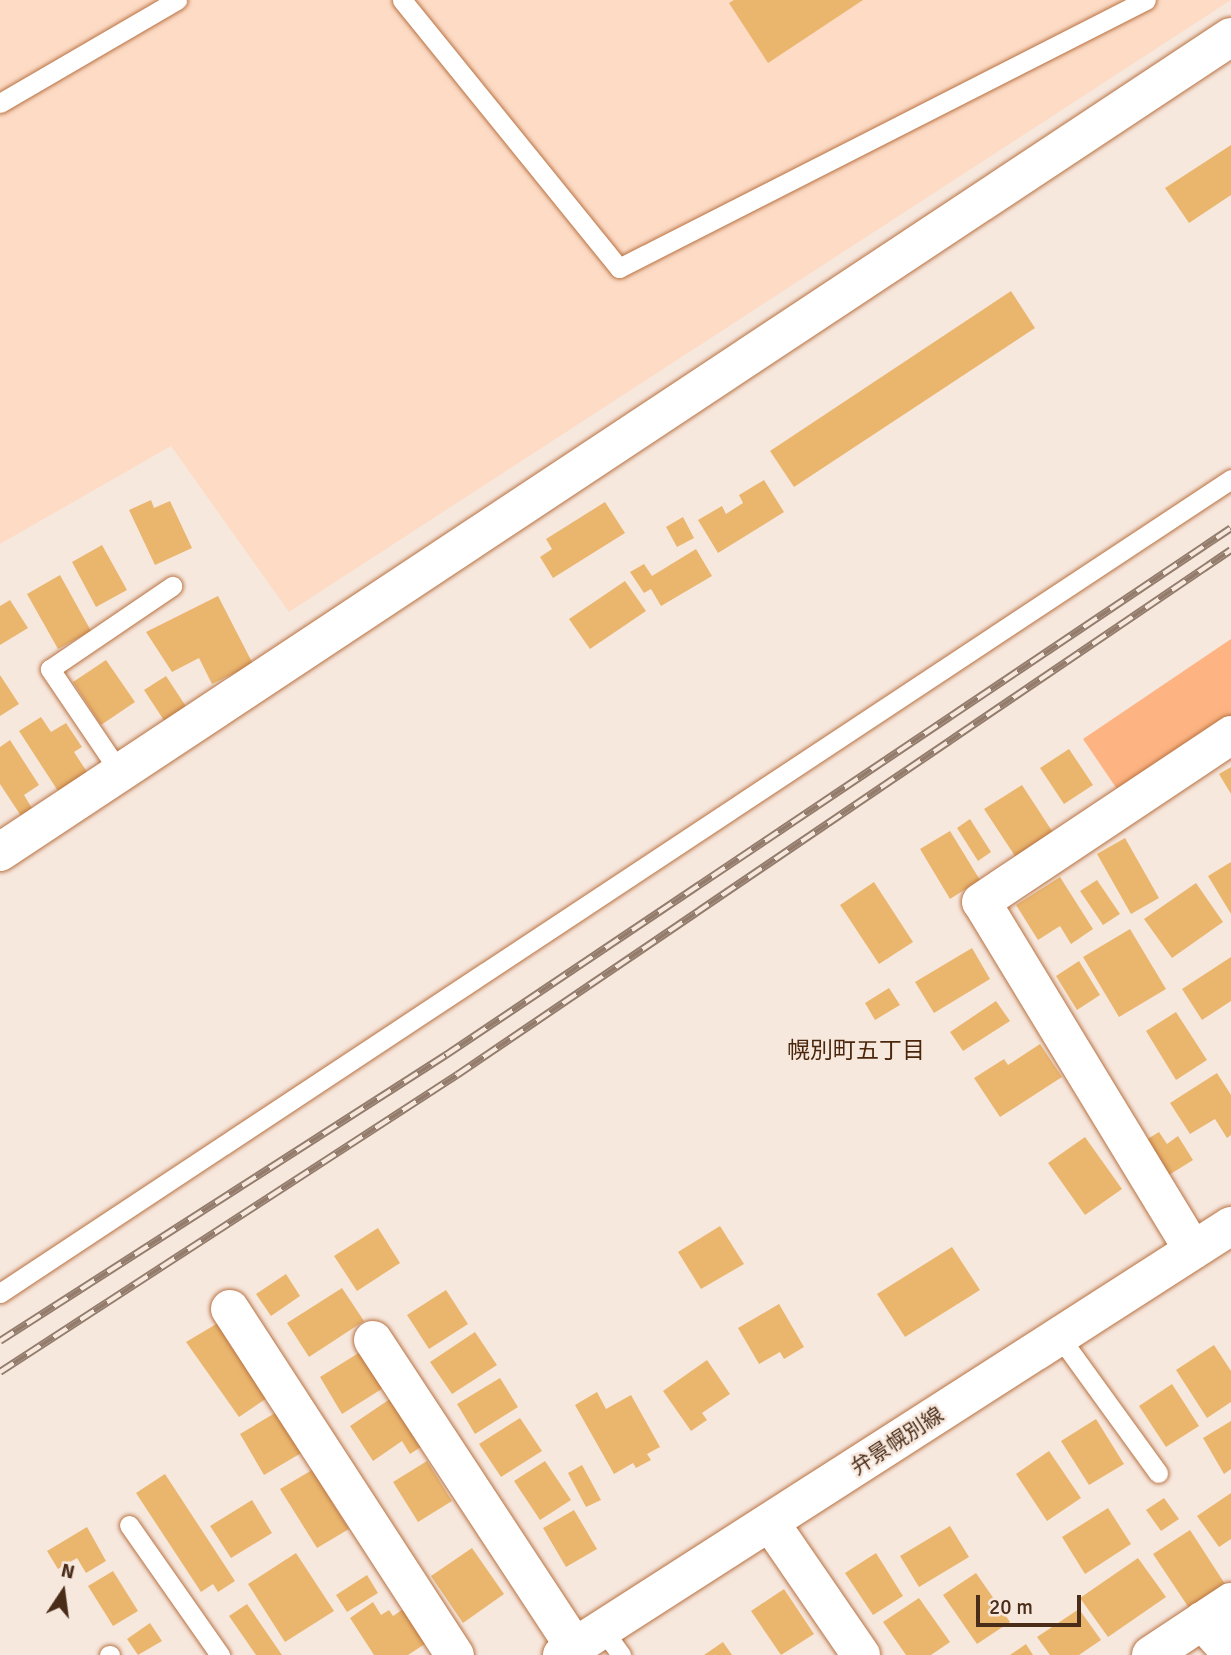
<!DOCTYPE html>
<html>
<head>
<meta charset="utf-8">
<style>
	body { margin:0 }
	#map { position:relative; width:1231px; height:1655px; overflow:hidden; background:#f7e8de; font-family:Signika,"Noto Sans JP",sans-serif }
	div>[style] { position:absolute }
	.built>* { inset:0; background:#fddbc5 }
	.green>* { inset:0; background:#fdb382 }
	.building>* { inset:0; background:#eab66e }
	.roads { filter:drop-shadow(0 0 2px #b87242) drop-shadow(0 0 2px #b87242) }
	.service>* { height:19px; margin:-9.5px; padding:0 9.5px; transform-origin:9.5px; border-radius:9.5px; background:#fff }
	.minor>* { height:38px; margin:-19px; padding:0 19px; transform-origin:19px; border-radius:19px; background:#fff }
	.secondary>* { height:38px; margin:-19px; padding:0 19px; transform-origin:19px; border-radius:19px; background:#fff }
	.rail>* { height:8px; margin-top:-4px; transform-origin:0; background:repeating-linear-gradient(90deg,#f7e8de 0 16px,#937c6c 0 32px); box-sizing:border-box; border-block:2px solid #937c6c }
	span { translate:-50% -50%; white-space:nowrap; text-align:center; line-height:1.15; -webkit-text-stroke:5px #f7e8de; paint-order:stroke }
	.street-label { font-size:21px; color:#4a2d18 }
	.neighbourhood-label { font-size:23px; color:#4a270c }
	.north { position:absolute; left:28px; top:1557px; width:70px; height:70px; -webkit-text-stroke:5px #f7e8de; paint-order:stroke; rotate:13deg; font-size:19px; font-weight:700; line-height:28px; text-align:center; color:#4a2d18 }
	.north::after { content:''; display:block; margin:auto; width:24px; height:32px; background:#4a2d18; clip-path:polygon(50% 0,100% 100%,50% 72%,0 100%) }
	.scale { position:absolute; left:976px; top:1595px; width:105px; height:32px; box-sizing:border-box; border:4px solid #4a2d18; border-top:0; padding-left:9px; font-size:21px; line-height:24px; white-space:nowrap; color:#4a2d18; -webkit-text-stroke:5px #f7e8de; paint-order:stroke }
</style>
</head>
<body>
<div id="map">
	<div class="built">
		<i style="clip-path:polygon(0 0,1231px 0,289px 612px,171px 446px,0 544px)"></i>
	</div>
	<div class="green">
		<i style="clip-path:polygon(1231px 639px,1231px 720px,1119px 792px,1083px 739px)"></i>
	</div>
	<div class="building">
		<i style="clip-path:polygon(734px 0,863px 0,768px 63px,729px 3px)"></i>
		<i style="clip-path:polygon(1231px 145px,1231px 195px,1189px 223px,1165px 188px)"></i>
		<i style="clip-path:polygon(1011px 291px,1035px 328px,794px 487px,770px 451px)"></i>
		<i style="clip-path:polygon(764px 480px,784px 512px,718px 553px,698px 520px,722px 506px,726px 514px,743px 503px,739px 495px)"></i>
		<i style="clip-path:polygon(151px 500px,154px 508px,170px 501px,192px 548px,155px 565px,129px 510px)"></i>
		<i style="clip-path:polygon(605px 502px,625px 533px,553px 578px,540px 557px,552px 549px,546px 539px)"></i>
		<i style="clip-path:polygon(683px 517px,694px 538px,677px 547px,666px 527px)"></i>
		<i style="clip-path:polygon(102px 545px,127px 590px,96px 607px,72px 562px)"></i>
		<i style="clip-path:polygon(696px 549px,712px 576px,661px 606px,651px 589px,644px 593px,630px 572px,644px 564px,652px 576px)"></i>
		<i style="clip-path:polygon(60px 575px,91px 631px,58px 649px,27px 594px)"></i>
		<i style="clip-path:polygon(625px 581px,646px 611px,590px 649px,569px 619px)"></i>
		<i style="clip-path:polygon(218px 596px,253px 664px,212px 684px,199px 658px,172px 672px,146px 632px)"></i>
		<i style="clip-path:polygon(10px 600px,28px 628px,0 645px,0 606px)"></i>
		<i style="clip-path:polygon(106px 660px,135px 702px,101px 725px,73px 682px)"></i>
		<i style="clip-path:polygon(0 675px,19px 704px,0 716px)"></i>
		<i style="clip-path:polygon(166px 676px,189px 711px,167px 725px,144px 690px)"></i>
		<i style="clip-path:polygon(41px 717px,51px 732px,66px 723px,82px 747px,74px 752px,87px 772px,58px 791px,19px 731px)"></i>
		<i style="clip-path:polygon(10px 740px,39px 785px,24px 795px,36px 815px,25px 822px,0 784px,0 747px)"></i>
		<i style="clip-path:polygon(1069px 749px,1093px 785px,1064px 804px,1040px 768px)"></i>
		<i style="clip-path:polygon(1231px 767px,1231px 794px,1219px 774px)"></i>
		<i style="clip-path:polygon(1022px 785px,1054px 834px,1017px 859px,984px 809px)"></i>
		<i style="clip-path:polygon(970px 819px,991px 852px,978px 861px,957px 828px)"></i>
		<i style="clip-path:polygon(950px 831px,980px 880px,950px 899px,920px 849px)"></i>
		<i style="clip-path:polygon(1125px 838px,1159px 898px,1131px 914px,1097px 854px)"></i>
		<i style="clip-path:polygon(1231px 862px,1231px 914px,1208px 876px)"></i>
		<i style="clip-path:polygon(1060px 877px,1093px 929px,1071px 944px,1060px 926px,1038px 940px,1016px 905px)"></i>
		<i style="clip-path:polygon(1097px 880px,1120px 914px,1103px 925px,1080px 891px)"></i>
		<i style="clip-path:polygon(874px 882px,913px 942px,879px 964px,840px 905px)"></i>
		<i style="clip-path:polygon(1196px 883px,1223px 922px,1172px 958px,1144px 919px)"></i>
		<i style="clip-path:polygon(1130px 929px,1166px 989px,1119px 1017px,1083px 957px)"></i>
		<i style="clip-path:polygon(972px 948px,990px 979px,934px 1013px,915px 982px)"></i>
		<i style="clip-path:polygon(1231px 957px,1231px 1001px,1202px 1020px,1182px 989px)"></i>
		<i style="clip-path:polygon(1079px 961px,1100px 995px,1077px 1010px,1056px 976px)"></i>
		<i style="clip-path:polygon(889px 988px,900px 1005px,875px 1020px,865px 1003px)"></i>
		<i style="clip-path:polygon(996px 1001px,1010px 1021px,963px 1051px,950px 1032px)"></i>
		<i style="clip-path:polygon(1176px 1012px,1207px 1060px,1176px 1080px,1146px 1031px)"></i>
		<i style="clip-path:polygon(1040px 1044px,1062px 1077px,1000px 1117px,974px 1078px,1004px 1059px,1008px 1065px)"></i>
		<i style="clip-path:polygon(1217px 1073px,1231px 1095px,1231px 1135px,1227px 1138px,1215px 1119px,1190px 1134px,1170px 1103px)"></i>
		<i style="clip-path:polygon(1159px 1132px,1167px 1144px,1178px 1136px,1193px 1160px,1169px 1175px,1146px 1140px)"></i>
		<i style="clip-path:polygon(1085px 1137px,1122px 1189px,1085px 1215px,1048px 1163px)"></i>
		<i style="clip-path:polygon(720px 1226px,744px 1264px,701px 1289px,678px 1252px)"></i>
		<i style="clip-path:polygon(378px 1228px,400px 1263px,357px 1291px,334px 1256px)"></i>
		<i style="clip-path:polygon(952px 1247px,980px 1290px,905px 1337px,877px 1294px)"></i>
		<i style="clip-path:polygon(286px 1274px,300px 1296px,271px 1316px,256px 1294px)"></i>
		<i style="clip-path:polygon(342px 1288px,364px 1321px,309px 1357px,287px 1323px)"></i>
		<i style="clip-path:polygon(446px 1290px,468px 1324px,429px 1349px,407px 1315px)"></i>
		<i style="clip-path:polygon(779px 1304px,804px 1347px,784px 1359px,780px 1352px,759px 1364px,738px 1328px)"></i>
		<i style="clip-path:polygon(223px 1320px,273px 1394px,239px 1417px,186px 1342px)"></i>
		<i style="clip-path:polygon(475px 1332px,497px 1365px,452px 1394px,430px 1362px)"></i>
		<i style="clip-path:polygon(1214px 1345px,1231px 1371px,1231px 1402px,1207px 1418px,1176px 1370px)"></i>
		<i style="clip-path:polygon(365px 1349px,388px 1385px,342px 1414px,320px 1377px)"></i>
		<i style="clip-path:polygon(707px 1360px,730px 1394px,702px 1413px,707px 1420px,691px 1431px,663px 1391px)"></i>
		<i style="clip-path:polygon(500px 1378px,518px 1407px,475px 1434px,457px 1404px)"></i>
		<i style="clip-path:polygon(1172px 1384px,1199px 1426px,1166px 1447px,1139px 1406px)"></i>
		<i style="clip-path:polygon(597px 1392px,606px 1409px,631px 1395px,660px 1447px,647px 1454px,651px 1460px,636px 1468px,633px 1463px,614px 1474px,575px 1405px)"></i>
		<i style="clip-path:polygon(393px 1397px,424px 1445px,410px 1454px,402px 1441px,373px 1461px,350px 1426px)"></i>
		<i style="clip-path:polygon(275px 1413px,281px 1422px,289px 1417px,308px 1449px,264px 1475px,240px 1434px)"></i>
		<i style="clip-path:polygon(520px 1418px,542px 1451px,501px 1477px,479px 1444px)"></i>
		<i style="clip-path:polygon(1096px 1419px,1124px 1464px,1089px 1485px,1061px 1441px)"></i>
		<i style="clip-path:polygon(1231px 1421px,1231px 1469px,1224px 1474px,1203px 1438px)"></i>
		<i style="clip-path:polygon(1049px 1451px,1081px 1498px,1047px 1521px,1016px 1474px)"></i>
		<i style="clip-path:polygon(427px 1461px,452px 1501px,418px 1522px,393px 1482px)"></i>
		<i style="clip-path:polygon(545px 1461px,571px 1500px,540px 1520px,514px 1481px)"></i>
		<i style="clip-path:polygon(582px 1465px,601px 1500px,586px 1507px,568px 1473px)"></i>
		<i style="clip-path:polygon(312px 1470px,349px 1529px,317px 1548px,280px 1489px)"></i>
		<i style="clip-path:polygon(165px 1474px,235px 1581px,218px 1592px,213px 1584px,201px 1592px,136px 1493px)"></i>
		<i style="clip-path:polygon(1231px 1493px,1231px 1539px,1219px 1547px,1197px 1516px)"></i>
		<i style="clip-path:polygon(1164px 1498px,1179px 1519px,1161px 1531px,1146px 1510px)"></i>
		<i style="clip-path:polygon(252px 1500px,272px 1533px,231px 1558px,210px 1526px)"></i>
		<i style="clip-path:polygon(1108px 1508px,1131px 1544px,1085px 1574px,1062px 1537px)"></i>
		<i style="clip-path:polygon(574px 1510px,597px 1549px,566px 1567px,543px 1528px)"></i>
		<i style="clip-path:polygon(950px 1526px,969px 1557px,919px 1587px,900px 1556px)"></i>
		<i style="clip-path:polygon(87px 1527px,106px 1561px,86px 1573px,77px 1558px,58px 1569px,47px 1551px)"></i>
		<i style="clip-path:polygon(1190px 1530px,1225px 1584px,1189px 1608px,1153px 1554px)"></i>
		<i style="clip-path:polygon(472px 1548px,504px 1594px,463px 1623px,431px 1576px)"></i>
		<i style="clip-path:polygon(296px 1553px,334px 1611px,285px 1642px,248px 1584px)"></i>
		<i style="clip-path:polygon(876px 1553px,903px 1596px,873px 1615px,845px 1573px)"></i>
		<i style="clip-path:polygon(1138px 1558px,1166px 1597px,1108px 1637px,1080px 1598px)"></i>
		<i style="clip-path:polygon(113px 1571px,138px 1611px,113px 1626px,88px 1586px)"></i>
		<i style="clip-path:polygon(976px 1573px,1010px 1622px,977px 1644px,943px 1595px)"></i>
		<i style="clip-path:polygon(367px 1575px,378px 1593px,347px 1612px,336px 1595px)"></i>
		<i style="clip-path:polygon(784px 1589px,814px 1634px,781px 1655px,751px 1611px)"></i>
		<i style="clip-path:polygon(919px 1598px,950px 1642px,931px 1655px,906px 1655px,883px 1622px)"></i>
		<i style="clip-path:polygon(373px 1602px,381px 1615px,389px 1610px,393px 1616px,408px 1606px,431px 1640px,408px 1655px,374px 1655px,350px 1618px)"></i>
		<i style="clip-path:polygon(247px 1604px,282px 1655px,256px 1655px,229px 1616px)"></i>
		<i style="clip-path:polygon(1079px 1609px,1101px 1640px,1079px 1655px,1050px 1655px,1037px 1637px)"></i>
		<i style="clip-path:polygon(150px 1623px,162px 1641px,138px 1655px,127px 1639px)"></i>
		<i style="clip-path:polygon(723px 1642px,732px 1655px,704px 1655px)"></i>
		<i style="clip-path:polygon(1026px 1644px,1033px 1655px,1010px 1655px)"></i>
	</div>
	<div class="roads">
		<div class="service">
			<i style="left:402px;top:0;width:345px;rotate:51deg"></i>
			<i style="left:619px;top:268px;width:591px;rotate:-26.96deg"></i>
			<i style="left:0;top:103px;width:205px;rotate:-30.2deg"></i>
			<i style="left:121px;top:774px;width:127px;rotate:-124.1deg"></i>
			<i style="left:50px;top:669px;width:148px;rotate:-34.2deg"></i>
			<i style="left:0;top:1293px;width:1476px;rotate:-33.47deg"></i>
			<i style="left:1059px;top:1336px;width:169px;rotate:54.1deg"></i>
			<i style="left:129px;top:1525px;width:159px;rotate:55deg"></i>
			<i style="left:603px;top:1630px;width:31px;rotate:54deg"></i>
			<i style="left:109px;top:1655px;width:1px"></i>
		</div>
		<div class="minor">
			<i style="left:0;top:852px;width:1476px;rotate:-33.51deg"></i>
			<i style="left:1193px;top:1250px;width:407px;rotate:-121.3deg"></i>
			<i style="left:981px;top:902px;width:301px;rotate:-33.7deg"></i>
			<i style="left:230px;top:1309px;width:413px;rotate:57deg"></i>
			<i style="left:373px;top:1340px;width:367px;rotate:56.7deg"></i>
			<i style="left:771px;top:1524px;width:159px;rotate:55.5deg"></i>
			<i style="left:1202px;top:1621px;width:43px;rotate:47.8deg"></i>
			<i style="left:1151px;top:1655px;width:96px;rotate:-33.5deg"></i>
		</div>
		<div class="secondary">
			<i style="left:562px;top:1655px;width:795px;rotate:-32.67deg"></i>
		</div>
	</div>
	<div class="rail">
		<i style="left:0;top:1341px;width:530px;rotate:-32.67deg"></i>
		<i style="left:446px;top:1055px;width:945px;rotate:-33.87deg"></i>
		<i style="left:0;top:1372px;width:545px;rotate:-33.02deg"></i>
		<i style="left:457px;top:1075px;width:935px;rotate:-34.15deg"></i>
	</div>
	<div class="street-label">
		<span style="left:897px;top:1441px;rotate:-33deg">弁景幌別線</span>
	</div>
	<div class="neighbourhood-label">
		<span style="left:856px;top:1051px">幌別町五丁目</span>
	</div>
	<div class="north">N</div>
	<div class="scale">20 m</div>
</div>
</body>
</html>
